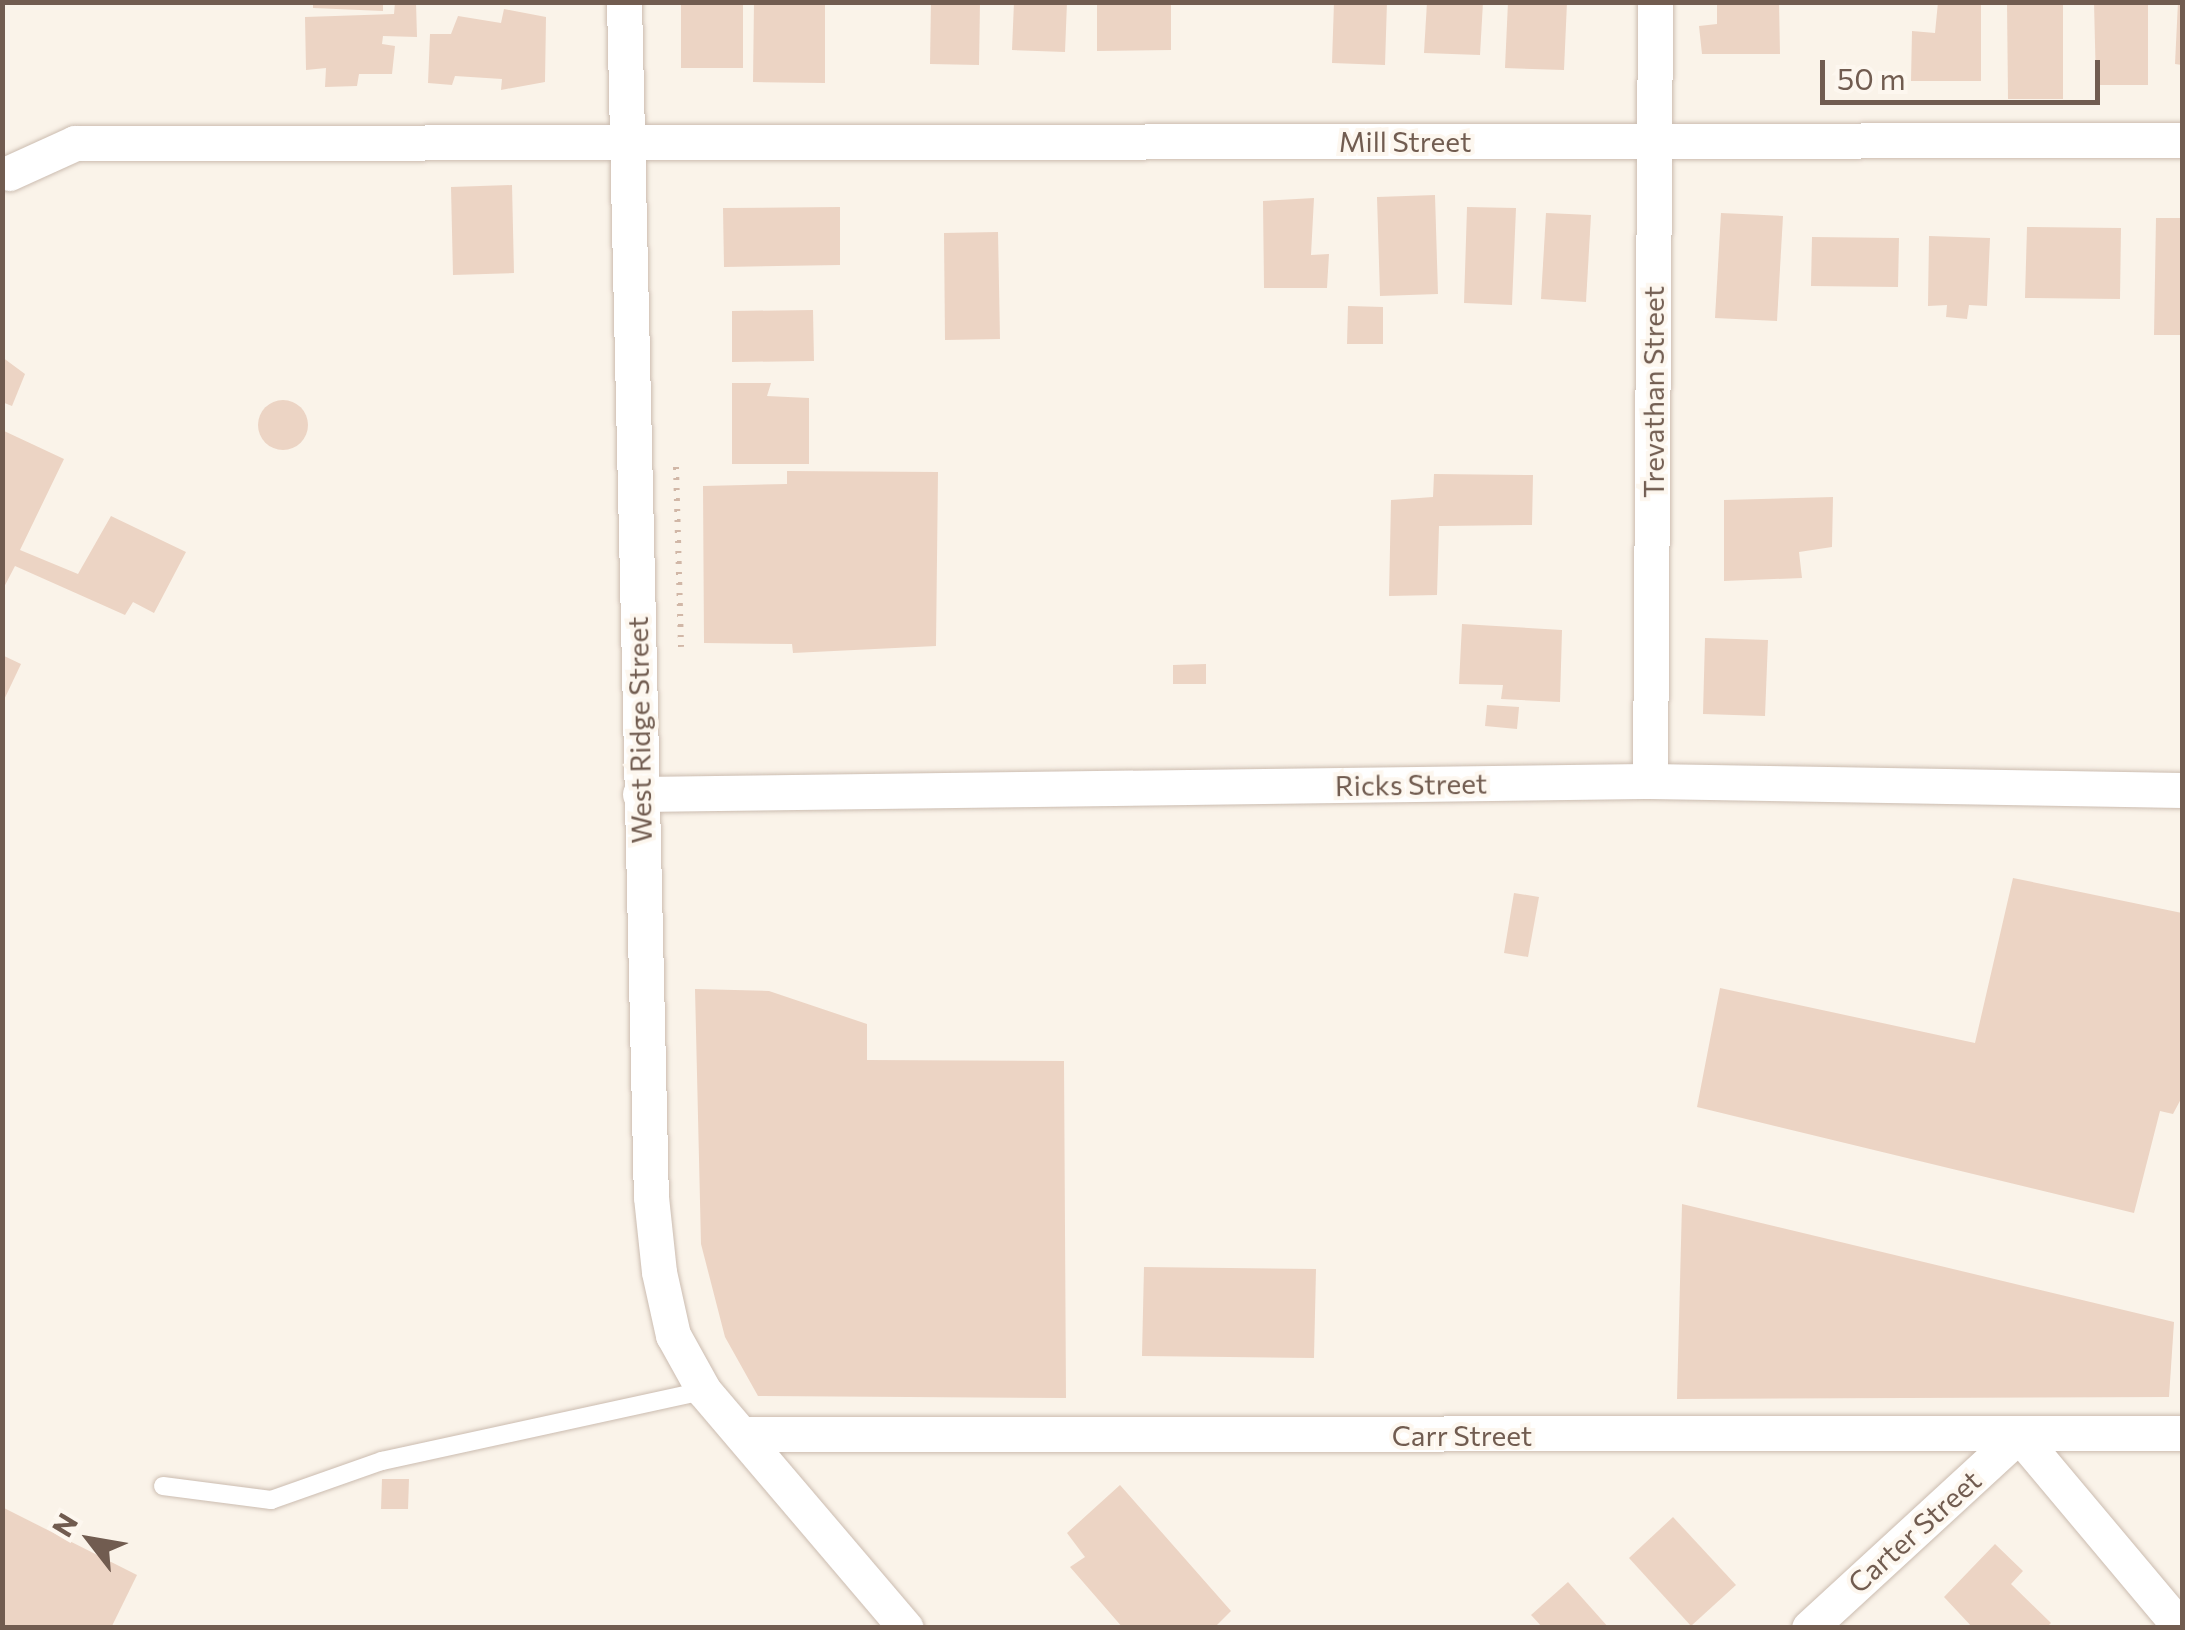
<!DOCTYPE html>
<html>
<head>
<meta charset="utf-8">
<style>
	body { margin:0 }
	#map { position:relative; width:2185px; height:1630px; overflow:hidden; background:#faf3e9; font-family:Commissioner,sans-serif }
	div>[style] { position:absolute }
	.building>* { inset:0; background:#ecd4c4 }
	.round { border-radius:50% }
	.path>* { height:6px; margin-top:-3px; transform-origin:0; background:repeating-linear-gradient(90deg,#d1b7a7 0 2.5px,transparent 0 10.5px) }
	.roads { filter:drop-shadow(0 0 2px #cbbcb0) drop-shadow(0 0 2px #cbbcb0) }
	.service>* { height:18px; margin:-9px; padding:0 9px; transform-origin:9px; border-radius:9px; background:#fff }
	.minor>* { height:35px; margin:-17.5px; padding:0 17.5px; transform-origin:17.5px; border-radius:17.5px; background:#fff }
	span { translate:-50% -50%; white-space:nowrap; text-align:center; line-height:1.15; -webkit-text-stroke:8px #fdf7ef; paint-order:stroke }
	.street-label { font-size:28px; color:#715c50 }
	.frame { position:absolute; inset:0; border:5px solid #715c50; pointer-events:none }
	.north { position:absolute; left:40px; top:1490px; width:100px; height:100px; -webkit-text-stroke:8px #fdf7ef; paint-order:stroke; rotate:301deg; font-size:28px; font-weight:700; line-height:40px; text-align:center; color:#715c50 }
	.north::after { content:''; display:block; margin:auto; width:35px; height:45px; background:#715c50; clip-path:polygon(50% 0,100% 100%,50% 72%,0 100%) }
	.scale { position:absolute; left:1820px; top:60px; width:280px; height:45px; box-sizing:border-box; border:5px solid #715c50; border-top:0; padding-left:12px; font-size:30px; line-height:35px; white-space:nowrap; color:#715c50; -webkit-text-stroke:8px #fdf7ef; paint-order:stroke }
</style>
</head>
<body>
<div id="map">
	<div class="building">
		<i style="clip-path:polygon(313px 2px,383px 2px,383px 11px,313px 8px)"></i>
		<i style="clip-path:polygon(395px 2px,416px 2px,417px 37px,383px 36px,382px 44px,395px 46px,392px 74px,359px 74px,357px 86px,325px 87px,326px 68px,306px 70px,305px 17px,394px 14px)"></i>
		<i style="clip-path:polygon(681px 2px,743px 2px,743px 68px,681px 68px)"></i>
		<i style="clip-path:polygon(754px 2px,825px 2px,825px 83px,753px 82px)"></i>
		<i style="clip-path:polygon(931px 2px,980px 2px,979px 65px,930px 64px)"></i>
		<i style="clip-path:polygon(1014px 2px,1067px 2px,1065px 52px,1012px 50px)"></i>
		<i style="clip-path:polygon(1097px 2px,1171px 2px,1171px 50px,1097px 51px)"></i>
		<i style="clip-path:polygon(1334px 2px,1387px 2px,1385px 65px,1332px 63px)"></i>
		<i style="clip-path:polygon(1427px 2px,1483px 2px,1480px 55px,1424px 53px)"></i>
		<i style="clip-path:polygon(1508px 2px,1567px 2px,1564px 70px,1505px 68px)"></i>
		<i style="clip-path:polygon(1717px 2px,1779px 2px,1780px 54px,1702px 54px,1699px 26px,1717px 24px)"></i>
		<i style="clip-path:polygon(1938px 2px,1981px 2px,1981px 81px,1911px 81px,1912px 31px,1935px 33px)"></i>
		<i style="clip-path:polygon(2007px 2px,2063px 2px,2063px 99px,2008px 99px)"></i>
		<i style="clip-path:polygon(2094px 2px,2148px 2px,2148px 85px,2096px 85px)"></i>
		<i style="clip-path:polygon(2178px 2px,2182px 2px,2182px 65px,2175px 64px)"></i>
		<i style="clip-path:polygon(504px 9px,546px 17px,545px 82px,501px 90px,502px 79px,455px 76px,452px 85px,428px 83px,430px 34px,451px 34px,458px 16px,501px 23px)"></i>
		<i style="clip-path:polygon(512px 185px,514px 273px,453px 275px,451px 187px)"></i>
		<i style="clip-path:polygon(1435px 195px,1438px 294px,1380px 296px,1377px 197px)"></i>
		<i style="clip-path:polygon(1314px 198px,1311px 255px,1329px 254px,1327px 288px,1264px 288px,1263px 201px)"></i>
		<i style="clip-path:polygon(840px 207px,840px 265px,724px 267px,723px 208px)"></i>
		<i style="clip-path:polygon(1467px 207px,1516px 208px,1512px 305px,1464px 303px)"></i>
		<i style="clip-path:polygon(1546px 213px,1591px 215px,1586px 302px,1541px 299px)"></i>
		<i style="clip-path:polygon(1721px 213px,1783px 216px,1777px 321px,1715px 318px)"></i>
		<i style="clip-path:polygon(2156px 218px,2182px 218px,2182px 335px,2154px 335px)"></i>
		<i style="clip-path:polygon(2027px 227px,2121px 228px,2120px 299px,2025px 298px)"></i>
		<i style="clip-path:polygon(998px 232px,1000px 339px,945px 340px,944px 233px)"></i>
		<i style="clip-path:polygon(1929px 236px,1990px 238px,1987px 306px,1969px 305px,1967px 319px,1946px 317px,1947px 305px,1928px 306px)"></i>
		<i style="clip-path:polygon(1812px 237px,1899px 238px,1898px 287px,1811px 286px)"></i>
		<i style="clip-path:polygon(1348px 306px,1383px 307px,1383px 344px,1347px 344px)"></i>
		<i style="clip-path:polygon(813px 310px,814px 361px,732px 362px,732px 311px)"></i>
		<i style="clip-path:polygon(2px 357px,25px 374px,12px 406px,2px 402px)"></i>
		<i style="clip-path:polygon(732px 383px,771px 383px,767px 396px,809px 398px,809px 464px,732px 464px)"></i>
		<i class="round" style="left:258px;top:400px;width:50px;height:50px"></i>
		<i style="clip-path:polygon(2px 430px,64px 459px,20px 550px,78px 574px,111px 516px,186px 552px,154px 613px,133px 602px,125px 615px,15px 566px,2px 591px)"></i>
		<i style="clip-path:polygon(787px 471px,938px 472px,936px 646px,793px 653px,792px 644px,704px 643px,703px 486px,787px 484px)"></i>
		<i style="clip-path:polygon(1434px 474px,1533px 475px,1532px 525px,1439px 526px,1437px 595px,1389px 596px,1391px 500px,1433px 497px)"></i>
		<i style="clip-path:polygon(1833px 497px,1832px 547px,1799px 552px,1802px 578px,1724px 581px,1724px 500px)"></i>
		<i style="clip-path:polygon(1462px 624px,1562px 630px,1560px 702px,1501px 699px,1503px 685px,1459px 684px)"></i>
		<i style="clip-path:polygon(1705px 638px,1768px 640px,1765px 716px,1703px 714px)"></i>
		<i style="clip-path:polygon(2px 655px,21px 664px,2px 704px)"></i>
		<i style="clip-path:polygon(1206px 664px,1206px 684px,1173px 684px,1173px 665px)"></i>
		<i style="clip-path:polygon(1487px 705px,1519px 707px,1517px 729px,1485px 726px)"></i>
		<i style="clip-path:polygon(2013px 878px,2182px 913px,2182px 1097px,2173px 1114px,2160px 1111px,2134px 1213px,1697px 1107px,1720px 988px,1975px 1043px)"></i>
		<i style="clip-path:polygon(1514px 893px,1539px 897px,1528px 957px,1504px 953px)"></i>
		<i style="clip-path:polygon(695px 989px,769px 991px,867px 1024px,867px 1060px,1064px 1061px,1066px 1398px,758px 1396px,725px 1337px,701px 1244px)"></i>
		<i style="clip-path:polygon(1682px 1204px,2174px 1322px,2169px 1397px,1677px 1399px)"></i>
		<i style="clip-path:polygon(1144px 1267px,1316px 1269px,1314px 1358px,1142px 1356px)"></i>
		<i style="clip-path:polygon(382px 1479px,409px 1479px,408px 1509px,381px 1509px)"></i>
		<i style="clip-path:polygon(1120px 1485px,1231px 1611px,1214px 1628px,1123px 1628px,1070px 1567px,1085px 1557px,1067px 1533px)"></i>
		<i style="clip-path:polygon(2px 1507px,137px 1575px,111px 1628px,2px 1628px)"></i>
		<i style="clip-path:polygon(1673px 1517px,1736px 1585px,1691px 1626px,1629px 1558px)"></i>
		<i style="clip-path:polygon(1995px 1544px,2023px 1571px,2011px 1584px,2051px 1623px,2046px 1628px,1973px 1628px,1944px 1597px)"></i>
		<i style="clip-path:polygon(1568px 1582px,1609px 1628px,1543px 1628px,1531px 1615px)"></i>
	</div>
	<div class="path">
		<i style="left:676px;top:467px;width:180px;rotate:88.4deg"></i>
	</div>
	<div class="roads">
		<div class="service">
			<i style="left:163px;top:1486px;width:109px;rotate:7.4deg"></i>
			<i style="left:271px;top:1500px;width:118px;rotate:-19.4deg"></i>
			<i style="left:382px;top:1461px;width:330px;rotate:-12.3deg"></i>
		</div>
		<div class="minor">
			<i style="left:624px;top:2px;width:1195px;rotate:88.71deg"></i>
			<i style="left:651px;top:1197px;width:75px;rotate:83.9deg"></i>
			<i style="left:659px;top:1272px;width:65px;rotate:77.5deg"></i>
			<i style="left:673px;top:1335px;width:64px;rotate:61deg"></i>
			<i style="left:704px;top:1391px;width:311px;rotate:49.6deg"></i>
			<i style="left:9px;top:173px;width:72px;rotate:-24.4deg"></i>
			<i style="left:75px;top:143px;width:2107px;rotate:-0.08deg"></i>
			<i style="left:1650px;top:781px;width:779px;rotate:-89.63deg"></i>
			<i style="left:640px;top:794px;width:1010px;rotate:-0.74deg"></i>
			<i style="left:1650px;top:781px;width:532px;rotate:0.97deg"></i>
			<i style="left:741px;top:1434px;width:1441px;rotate:-0.04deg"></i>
			<i style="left:1809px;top:1628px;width:285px;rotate:-42.6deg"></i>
			<i style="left:2019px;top:1435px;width:252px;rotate:50deg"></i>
		</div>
	</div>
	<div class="street-label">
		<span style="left:1405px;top:141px">Mill Street</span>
		<span style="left:1653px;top:392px;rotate:-90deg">Trevathan Street</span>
		<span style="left:639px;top:730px;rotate:-91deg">West Ridge Street</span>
		<span style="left:1411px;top:784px;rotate:-1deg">Ricks Street</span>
		<span style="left:1462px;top:1435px">Carr Street</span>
		<span style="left:1914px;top:1531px;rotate:-42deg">Carter Street</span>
	</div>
	<div class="frame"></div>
	<div class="north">N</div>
	<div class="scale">50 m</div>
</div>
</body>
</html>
